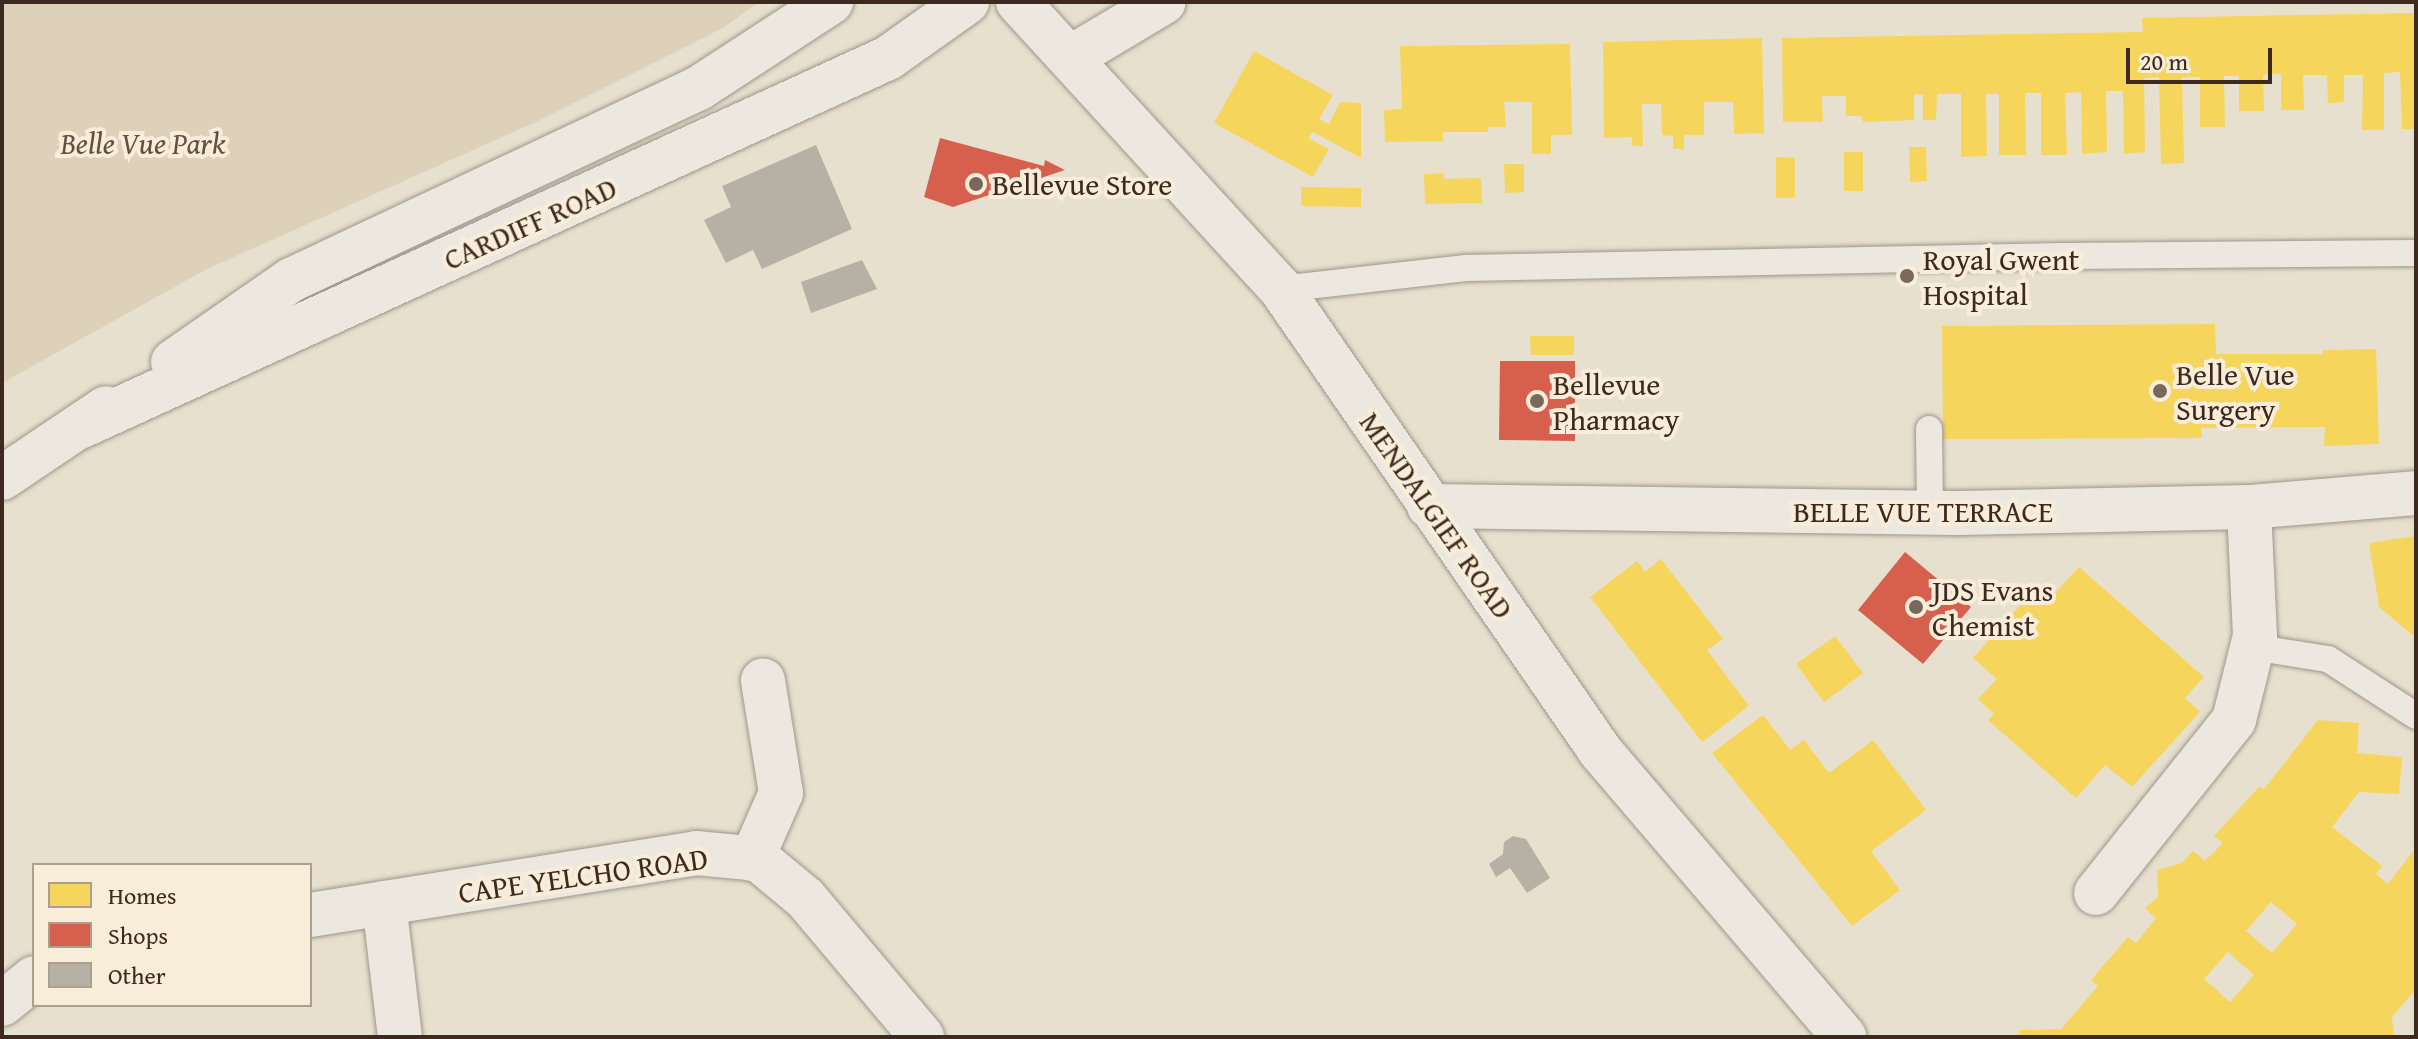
<!DOCTYPE html>
<html>
<head>
<meta charset="utf-8">
<style>
	body { margin:0 }
	#map { position:relative; width:2418px; height:1039px; overflow:hidden; background:#e8e0ce; font-family:"Gentium Book Plus",serif }
	div>[style] { position:absolute }
	.green>* { inset:0; background:#ddd1b9 }
	.homes>* { inset:0; background:#f6d55c }
	.shops>* { inset:0; background:#d6604d }
	.building>* { inset:0; background:#b7b0a4 }
	.roads { filter:drop-shadow(0 0 2px #9d968b) drop-shadow(0 0 2px #9d968b) }
	.service>* { height:26px; margin:-13px; padding:0 13px; transform-origin:13px; border-radius:13px; background:#ece8e0 }
	.minor>* { height:44px; margin:-22px; padding:0 22px; transform-origin:22px; border-radius:22px; background:#ece8e0 }
	.tertiary>* { height:44px; margin:-22px; padding:0 22px; transform-origin:22px; border-radius:22px; background:#ece8e0 }
	.secondary>* { height:44px; margin:-22px; padding:0 22px; transform-origin:22px; border-radius:22px; background:#ece8e0 }
	.dots>* { width:22px; height:22px; translate:-50% -50%; box-sizing:border-box; border:4px solid #f7edd9; border-radius:50% }
	span { translate:-50% -50%; white-space:nowrap; text-align:center; line-height:1.15; -webkit-text-stroke:8px #f7edd9; paint-order:stroke }
	.park-label { font-size:30px; color:#635042; font-style:italic }
	.poi-label { font-size:30px; color:#3d2920 }
	.left { translate:0 -50%; text-align:left }
	.street-label { font-size:30px; color:#3d2920 }
	.frame { position:absolute; inset:0; border:4px solid #3d2920; pointer-events:none }
	.legend { position:absolute; left:32px; top:863px; width:280px; height:144px; box-sizing:border-box; background:#f7edd9; border:2px solid #ad9f8f; margin:0; padding:10px 14px; list-style:none; font-size:24px; color:#3d2920 }
	.legend li { display:flex; align-items:center; gap:16px; height:40px }
	.legend b { width:40px; border:2px solid #ad9f8f }
	.scale { position:absolute; left:2126px; top:48px; width:146px; height:36px; box-sizing:border-box; border:4px solid #3d2920; border-top:0; padding-left:10px; font-size:24px; line-height:28px; white-space:nowrap; color:#3d2920; -webkit-text-stroke:6px #f7edd9; paint-order:stroke }
</style>
</head>
<body>
<div id="map">
	<div class="green">
		<i style="clip-path:polygon(2px 2px,759px 2px,723px 28px,536px 122px,207px 269px,2px 383px)"></i>
	</div>
	<div class="homes">
		<i style="clip-path:polygon(2416px 13px,2416px 129px,2402px 129px,2400px 72px,2384px 73px,2384px 130px,2362px 130px,2363px 75px,2344px 75px,2344px 102px,2328px 103px,2327px 75px,2303px 75px,2304px 110px,2281px 110px,2281px 74px,2263px 75px,2264px 111px,2239px 111px,2239px 76px,2224px 76px,2225px 127px,2200px 127px,2200px 77px,2182px 77px,2184px 163px,2161px 164px,2159px 77px,2144px 78px,2145px 152px,2124px 154px,2123px 91px,2106px 91px,2107px 152px,2082px 154px,2081px 92px,2065px 93px,2067px 155px,2041px 155px,2041px 93px,2025px 93px,2026px 155px,1999px 155px,1999px 94px,1986px 94px,1987px 156px,1961px 157px,1961px 94px,1937px 94px,1936px 120px,1923px 120px,1923px 95px,1914px 94px,1914px 120px,1863px 122px,1862px 116px,1846px 116px,1846px 96px,1822px 96px,1823px 122px,1783px 122px,1782px 38px,2143px 32px,2142px 18px)"></i>
		<i style="clip-path:polygon(1762px 38px,1764px 133px,1734px 134px,1733px 102px,1704px 102px,1704px 135px,1684px 135px,1684px 149px,1673px 149px,1673px 136px,1662px 135px,1661px 104px,1642px 104px,1643px 146px,1632px 146px,1632px 137px,1604px 138px,1603px 42px)"></i>
		<i style="clip-path:polygon(1570px 44px,1572px 135px,1551px 135px,1551px 154px,1532px 154px,1532px 102px,1504px 102px,1506px 127px,1488px 127px,1488px 132px,1443px 132px,1443px 141px,1385px 142px,1384px 110px,1402px 109px,1400px 46px)"></i>
		<i style="clip-path:polygon(1254px 51px,1333px 95px,1319px 119px,1329px 124px,1340px 102px,1361px 103px,1361px 158px,1313px 132px,1308px 138px,1329px 149px,1313px 177px,1214px 123px)"></i>
		<i style="clip-path:polygon(1909px 147px,1926px 147px,1927px 181px,1910px 182px)"></i>
		<i style="clip-path:polygon(1844px 152px,1863px 152px,1863px 191px,1844px 191px)"></i>
		<i style="clip-path:polygon(1776px 157px,1795px 158px,1795px 198px,1776px 198px)"></i>
		<i style="clip-path:polygon(1504px 164px,1524px 164px,1524px 192px,1505px 193px)"></i>
		<i style="clip-path:polygon(1444px 173px,1444px 179px,1481px 178px,1482px 203px,1425px 204px,1424px 174px)"></i>
		<i style="clip-path:polygon(1301px 187px,1361px 188px,1361px 207px,1301px 206px)"></i>
		<i style="clip-path:polygon(2215px 324px,2216px 354px,2323px 354px,2323px 350px,2376px 349px,2379px 444px,2324px 446px,2325px 427px,2201px 428px,2202px 438px,1943px 439px,1942px 326px)"></i>
		<i style="clip-path:polygon(1530px 336px,1574px 336px,1574px 355px,1531px 355px)"></i>
		<i style="clip-path:polygon(2416px 536px,2416px 638px,2379px 607px,2369px 543px)"></i>
		<i style="clip-path:polygon(1661px 559px,1723px 639px,1707px 650px,1749px 706px,1702px 742px,1590px 597px,1637px 561px,1645px 572px)"></i>
		<i style="clip-path:polygon(2079px 567px,2204px 677px,2185px 698px,2200px 712px,2132px 787px,2105px 765px,2076px 798px,1988px 720px,1994px 714px,1978px 699px,1997px 679px,1973px 658px,2039px 584px,2053px 595px)"></i>
		<i style="clip-path:polygon(1835px 636px,1863px 673px,1824px 702px,1796px 664px)"></i>
		<i style="clip-path:polygon(1763px 715px,1790px 750px,1804px 740px,1829px 773px,1873px 740px,1926px 810px,1871px 851px,1900px 890px,1852px 926px,1712px 753px)"></i>
		<i style="clip-path:polygon(evenodd,2318px 720px,2359px 723px,2357px 753px,2402px 757px,2399px 794px,2359px 792px,2332px 827px,2382px 866px,2376px 874px,2388px 884px,2416px 847px,2416px 989px,2392px 1017px,2394px 1037px,2020px 1037px,2020px 1030px,2061px 1029px,2098px 986px,2091px 980px,2128px 937px,2136px 943px,2156px 918px,2145px 908px,2158px 897px,2157px 870px,2182px 863px,2193px 851px,2205px 861px,2223px 843px,2214px 836px,2259px 787px,2264px 789px,2318px 720px,2271px 902px,2297px 924px,2272px 953px,2246px 931px,2271px 902px,2318px 720px,2228px 952px,2254px 975px,2230px 1002px,2204px 979px,2228px 952px)"></i>
	</div>
	<div class="shops">
		<i style="clip-path:polygon(940px 138px,1044px 166px,1045px 160px,1065px 170px,953px 207px,924px 197px)"></i>
		<i style="clip-path:polygon(1500px 361px,1575px 361px,1575px 441px,1499px 440px)"></i>
		<i style="clip-path:polygon(1905px 552px,1971px 607px,1923px 664px,1858px 610px)"></i>
	</div>
	<div class="building">
		<i style="clip-path:polygon(816px 145px,852px 229px,762px 269px,753px 250px,726px 263px,704px 220px,731px 207px,722px 186px)"></i>
		<i style="clip-path:polygon(862px 260px,877px 289px,811px 313px,801px 282px)"></i>
		<i style="clip-path:polygon(1513px 836px,1526px 839px,1550px 878px,1527px 893px,1510px 868px,1496px 877px,1489px 864px,1503px 854px,1504px 842px)"></i>
	</div>
	<div class="roads">
		<div class="service">
			<i style="left:1281px;top:289px;width:186px;rotate:-6.5deg"></i>
			<i style="left:1466px;top:268px;width:598px;rotate:-1.15deg"></i>
			<i style="left:2064px;top:256px;width:352px;rotate:-0.5deg"></i>
			<i style="left:1929px;top:429px;width:83px;rotate:89.3deg"></i>
			<i style="left:2252px;top:647px;width:77px;rotate:9deg"></i>
			<i style="left:2328px;top:659px;width:105px;rotate:32.9deg"></i>
		</div>
		<div class="minor">
			<i style="left:1070px;top:58px;width:109px;rotate:-30.8deg"></i>
			<i style="left:1429px;top:506px;width:530px;rotate:0.76deg"></i>
			<i style="left:1959px;top:513px;width:290px;rotate:-1.2deg"></i>
			<i style="left:2249px;top:507px;width:168px;rotate:-4.8deg"></i>
			<i style="left:752px;top:859px;width:72px;rotate:-66.3deg"></i>
			<i style="left:781px;top:793px;width:114px;rotate:-99.1deg"></i>
			<i style="left:2096px;top:893px;width:221px;rotate:-51.4deg"></i>
			<i style="left:2234px;top:720px;width:87px;rotate:-76deg"></i>
			<i style="left:2255px;top:636px;width:129px;rotate:-92.7deg"></i>
			<i style="left:384px;top:903px;width:135px;rotate:83.2deg"></i>
			<i style="left:310px;top:915px;width:391px;rotate:-9.1deg"></i>
			<i style="left:696px;top:853px;width:62px;rotate:5.5deg"></i>
			<i style="left:758px;top:859px;width:61px;rotate:39.7deg"></i>
			<i style="left:805px;top:898px;width:182px;rotate:49.9deg"></i>
			<i style="left:2px;top:1004px;width:41px;rotate:-39.1deg"></i>
		</div>
		<div class="tertiary">
			<i style="left:1018px;top:2px;width:389px;rotate:47.5deg"></i>
			<i style="left:1281px;top:289px;width:563px;rotate:55.35deg"></i>
			<i style="left:1601px;top:752px;width:375px;rotate:49.5deg"></i>
		</div>
		<div class="secondary">
			<i style="left:173px;top:362px;width:144px;rotate:-34.8deg"></i>
			<i style="left:291px;top:280px;width:451px;rotate:-25.2deg"></i>
			<i style="left:699px;top:88px;width:158px;rotate:-33.1deg"></i>
			<i style="left:82px;top:426px;width:886px;rotate:-24.54deg"></i>
			<i style="left:888px;top:58px;width:97px;rotate:-35.3deg"></i>
			<i style="left:2px;top:478px;width:125px;rotate:-33.9deg"></i>
		</div>
	</div>
	<div class="dots">
		<i style="left:976px;top:184px;background:#79695d"></i>
		<i style="left:1907px;top:276px;background:#79695d"></i>
		<i style="left:2160px;top:391px;background:#79695d"></i>
		<i style="left:1537px;top:401px;background:#79695d"></i>
		<i style="left:1916px;top:607px;background:#79695d"></i>
	</div>
	<div class="park-label">
		<span style="left:143px;top:143px">Belle Vue Park</span>
	</div>
	<div class="poi-label">
		<span class="left" style="left:992px;top:184px">Bellevue Store</span>
		<span class="left" style="left:1923px;top:276px">Royal Gwent<br>Hospital</span>
		<span class="left" style="left:2176px;top:391px">Belle Vue<br>Surgery</span>
		<span class="left" style="left:1553px;top:401px">Bellevue<br>Pharmacy</span>
		<span class="left" style="left:1932px;top:607px">JDS Evans<br>Chemist</span>
	</div>
	<div class="street-label">
		<span style="left:530px;top:223px;rotate:-24deg">CARDIFF ROAD</span>
		<span style="left:1923px;top:511px">BELLE VUE TERRACE</span>
		<span style="left:1437px;top:515px;rotate:55deg">MENDALGIEF ROAD</span>
		<span style="left:583px;top:875px;rotate:-8deg">CAPE YELCHO ROAD</span>
	</div>
	<div class="frame"></div>
	<ul class="legend">
	<li><b style="height:22px;background:#f6d55c"></b>Homes</li>
	<li><b style="height:22px;background:#d6604d"></b>Shops</li>
	<li><b style="height:22px;background:#b7b0a4"></b>Other</li>
	</ul>
	<div class="scale">20 m</div>
</div>
</body>
</html>
